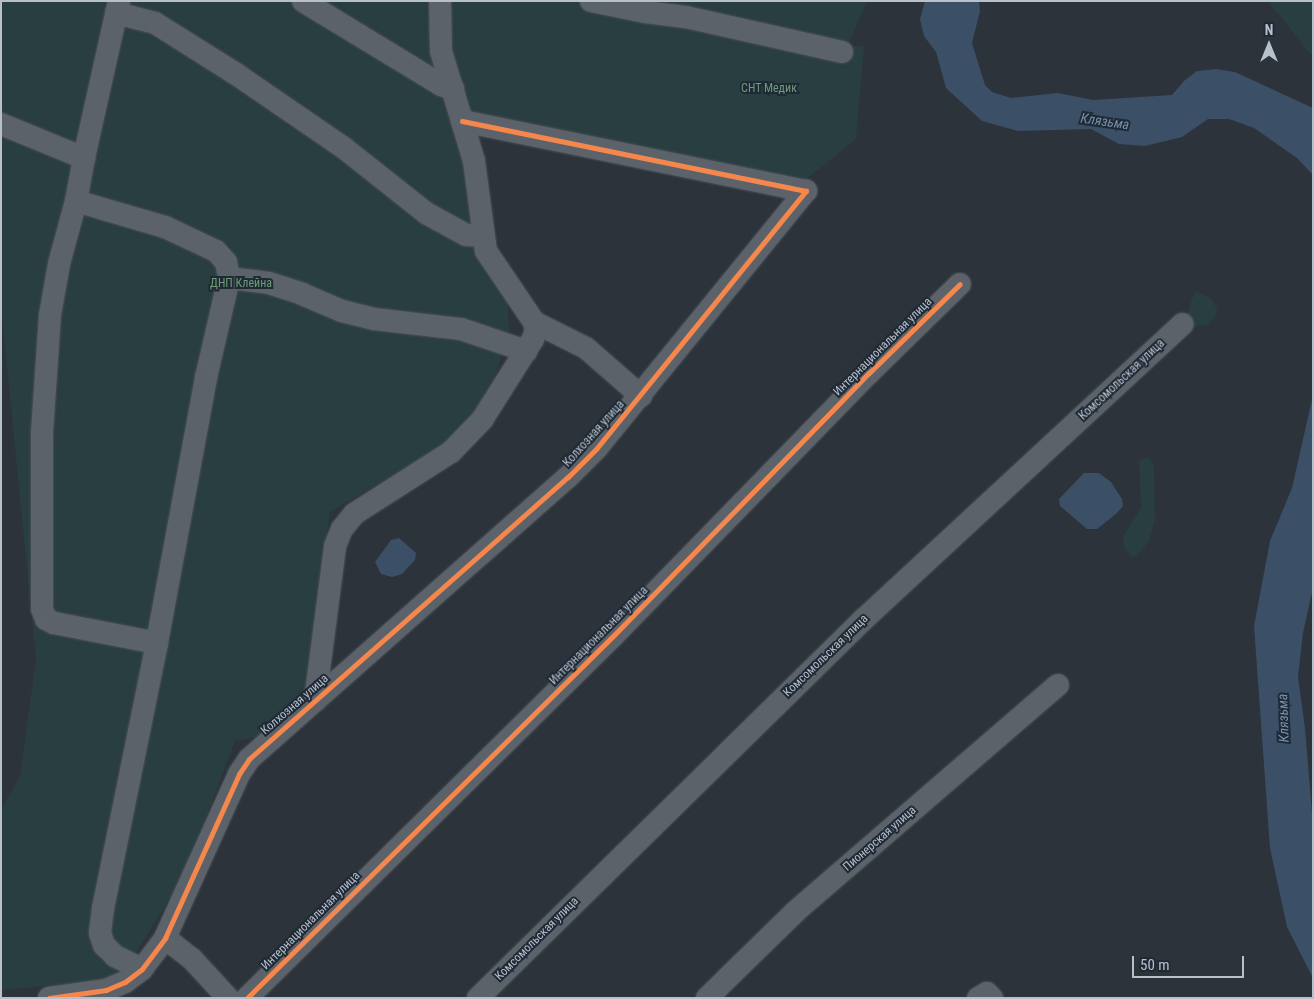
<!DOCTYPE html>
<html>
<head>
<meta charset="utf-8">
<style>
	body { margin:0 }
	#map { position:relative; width:1314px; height:999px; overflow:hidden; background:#2c333b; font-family:"Roboto Condensed",sans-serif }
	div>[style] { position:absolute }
	.green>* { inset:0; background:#293e41 }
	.water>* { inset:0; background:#3b4f66 }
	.roads { filter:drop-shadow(0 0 1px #4a4f55) drop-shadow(0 0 1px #4a4f55) }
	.minor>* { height:22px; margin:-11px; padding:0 11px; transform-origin:11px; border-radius:11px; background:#5c6269 }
	.cycleway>* { height:5px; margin:-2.5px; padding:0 2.5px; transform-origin:2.5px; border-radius:2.5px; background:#f5874c }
	span { translate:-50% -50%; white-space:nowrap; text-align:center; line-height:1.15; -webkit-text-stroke:4px #1f2a36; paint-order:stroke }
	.park-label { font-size:12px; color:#6e9c76 }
	.street-label { font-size:12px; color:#b7c0cb }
	.water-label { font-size:14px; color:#7892ae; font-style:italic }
	.frame { position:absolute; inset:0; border:2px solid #b7c0cb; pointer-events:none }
	.north { position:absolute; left:1244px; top:20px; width:50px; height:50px; -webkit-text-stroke:4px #1f2a36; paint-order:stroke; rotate:0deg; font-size:14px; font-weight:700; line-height:20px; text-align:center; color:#b7c0cb }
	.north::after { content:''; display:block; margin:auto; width:18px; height:22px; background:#b7c0cb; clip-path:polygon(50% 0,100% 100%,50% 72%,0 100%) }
	.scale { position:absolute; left:1132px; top:956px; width:112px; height:22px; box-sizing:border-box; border:2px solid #b7c0cb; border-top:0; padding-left:6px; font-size:15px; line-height:18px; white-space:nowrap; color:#b7c0cb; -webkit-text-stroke:4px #1f2a36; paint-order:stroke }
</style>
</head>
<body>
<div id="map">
	<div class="green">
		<i style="clip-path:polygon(1px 1px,428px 1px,430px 29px,508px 300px,509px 330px,490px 395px,445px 445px,330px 512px,308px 688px,269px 730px,257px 737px,235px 741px,184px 875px,130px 963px,115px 975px,94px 982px,1px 990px,1px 810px,20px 776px,36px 659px,1px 306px)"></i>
		<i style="clip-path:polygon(447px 1px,867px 1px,848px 45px,864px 47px,856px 139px,799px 185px,470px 117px,454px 60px,447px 15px)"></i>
		<i style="clip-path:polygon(1268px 1px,1313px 1px,1313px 57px)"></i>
		<i style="clip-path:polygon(1196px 291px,1210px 298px,1217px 308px,1216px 316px,1209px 324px,1194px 327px,1188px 316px,1191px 301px)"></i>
		<i style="clip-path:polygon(1149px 457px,1154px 466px,1155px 519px,1149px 541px,1137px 556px,1131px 556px,1124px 548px,1123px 536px,1141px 508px,1139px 460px)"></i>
	</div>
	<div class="water">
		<i style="clip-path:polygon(925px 1px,979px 1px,980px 11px,972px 43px,985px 85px,992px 92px,1011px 98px,1058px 93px,1093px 100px,1172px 95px,1184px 81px,1197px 71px,1216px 69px,1235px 72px,1313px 108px,1313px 175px,1297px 158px,1254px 128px,1229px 119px,1208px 119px,1182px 137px,1145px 146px,1119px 144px,1091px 129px,1018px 131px,982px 121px,946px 88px,936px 52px,924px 36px,920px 19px)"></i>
		<i style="clip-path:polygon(1313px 395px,1313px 588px,1303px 633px,1298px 677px,1305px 728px,1313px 825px,1313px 978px,1287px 927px,1270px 848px,1254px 626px,1270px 541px,1292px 488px)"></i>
		<i style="clip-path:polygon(1084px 473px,1099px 473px,1111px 482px,1122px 499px,1123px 506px,1116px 514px,1097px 529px,1087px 529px,1060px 506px,1059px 499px)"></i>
		<i style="clip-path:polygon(399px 538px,416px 553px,415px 560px,402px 574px,392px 577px,381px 574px,375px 562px,391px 540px)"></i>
	</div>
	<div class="roads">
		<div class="minor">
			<i style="left:119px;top:1px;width:161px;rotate:102.6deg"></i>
			<i style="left:84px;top:158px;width:44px;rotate:100.5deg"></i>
			<i style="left:76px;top:201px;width:65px;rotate:105.1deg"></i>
			<i style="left:59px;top:264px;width:52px;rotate:100deg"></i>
			<i style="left:50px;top:315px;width:118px;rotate:93.9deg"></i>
			<i style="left:42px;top:433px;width:176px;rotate:90deg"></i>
			<i style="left:42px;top:609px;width:11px;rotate:68deg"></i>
			<i style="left:46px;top:619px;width:9px;rotate:27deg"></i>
			<i style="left:54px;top:623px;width:105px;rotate:11deg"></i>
			<i style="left:303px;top:1px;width:162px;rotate:31.3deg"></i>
			<i style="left:441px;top:85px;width:13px;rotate:18deg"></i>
			<i style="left:591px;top:1px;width:55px;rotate:11.5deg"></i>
			<i style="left:645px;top:12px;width:41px;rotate:7deg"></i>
			<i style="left:686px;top:17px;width:160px;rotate:12.6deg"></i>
			<i style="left:116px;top:13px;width:40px;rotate:14.4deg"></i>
			<i style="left:155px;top:23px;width:96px;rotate:32.2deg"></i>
			<i style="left:236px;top:74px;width:131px;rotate:34.4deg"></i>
			<i style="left:344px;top:148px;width:105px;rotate:38.4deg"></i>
			<i style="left:426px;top:213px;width:46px;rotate:28.8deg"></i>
			<i style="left:466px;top:235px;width:17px;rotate:3deg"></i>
			<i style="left:1px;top:124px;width:90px;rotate:22.3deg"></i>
			<i style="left:76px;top:201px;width:93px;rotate:16.3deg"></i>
			<i style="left:165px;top:227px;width:56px;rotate:25.2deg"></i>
			<i style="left:216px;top:251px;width:15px;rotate:48deg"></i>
			<i style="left:226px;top:262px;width:16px;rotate:79deg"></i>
			<i style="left:229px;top:278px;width:103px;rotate:103deg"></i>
			<i style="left:206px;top:378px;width:269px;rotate:100.5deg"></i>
			<i style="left:157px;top:643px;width:270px;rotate:101.5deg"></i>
			<i style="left:103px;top:908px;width:25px;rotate:97deg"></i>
			<i style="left:100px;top:933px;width:13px;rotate:72deg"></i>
			<i style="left:104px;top:945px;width:16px;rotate:45deg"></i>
			<i style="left:115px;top:956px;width:30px;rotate:26deg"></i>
			<i style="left:229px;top:278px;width:40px;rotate:7.1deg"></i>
			<i style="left:269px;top:283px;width:35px;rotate:18deg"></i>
			<i style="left:302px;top:294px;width:43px;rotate:23deg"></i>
			<i style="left:342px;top:311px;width:33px;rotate:14deg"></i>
			<i style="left:374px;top:319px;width:88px;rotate:6.6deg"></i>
			<i style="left:461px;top:329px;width:69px;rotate:18.7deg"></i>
			<i style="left:534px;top:322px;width:58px;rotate:26.6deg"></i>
			<i style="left:586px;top:348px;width:73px;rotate:41.1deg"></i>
			<i style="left:315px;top:701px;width:156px;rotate:-82.6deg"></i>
			<i style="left:335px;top:546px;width:18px;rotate:-68deg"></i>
			<i style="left:342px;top:529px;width:19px;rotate:-51deg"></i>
			<i style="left:354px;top:514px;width:115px;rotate:-32.6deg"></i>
			<i style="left:451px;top:452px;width:45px;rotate:-45.9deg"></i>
			<i style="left:482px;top:420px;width:96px;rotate:-57.8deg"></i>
			<i style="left:533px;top:339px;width:9px;rotate:-72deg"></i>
			<i style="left:536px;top:330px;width:8px;rotate:-104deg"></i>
			<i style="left:534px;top:322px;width:86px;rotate:-124.1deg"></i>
			<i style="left:486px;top:251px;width:91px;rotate:-97.6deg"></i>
			<i style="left:474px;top:161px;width:115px;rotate:-106.7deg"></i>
			<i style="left:441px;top:51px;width:50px;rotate:-91.1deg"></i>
			<i style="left:165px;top:938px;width:34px;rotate:38deg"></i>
			<i style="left:192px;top:959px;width:53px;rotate:47.3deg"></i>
			<i style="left:49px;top:998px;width:58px;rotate:-8deg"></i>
			<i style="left:106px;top:990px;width:21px;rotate:-23deg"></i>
			<i style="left:125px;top:982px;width:21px;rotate:-37deg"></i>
			<i style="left:142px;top:969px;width:39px;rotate:-53deg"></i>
			<i style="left:165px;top:938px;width:180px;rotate:-65.7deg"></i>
			<i style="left:239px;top:774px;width:18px;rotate:-56deg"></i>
			<i style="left:249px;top:759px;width:426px;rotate:-41.5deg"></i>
			<i style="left:568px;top:477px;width:40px;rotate:-45deg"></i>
			<i style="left:596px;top:449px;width:333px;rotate:-50.9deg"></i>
			<i style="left:806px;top:191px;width:351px;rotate:-168.5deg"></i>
			<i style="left:247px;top:998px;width:516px;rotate:-44.69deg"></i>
			<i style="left:614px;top:635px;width:366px;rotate:-45.8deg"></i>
			<i style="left:869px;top:373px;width:127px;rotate:-44.4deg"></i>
			<i style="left:478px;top:998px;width:541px;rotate:-44.48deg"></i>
			<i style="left:864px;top:619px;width:434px;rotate:-42.8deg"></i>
			<i style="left:707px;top:998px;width:124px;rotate:-44.3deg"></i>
			<i style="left:796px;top:911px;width:346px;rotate:-40.8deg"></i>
			<i style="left:978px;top:998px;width:10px;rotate:-29deg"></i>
			<i style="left:987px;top:993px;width:7px;rotate:45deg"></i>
		</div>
	</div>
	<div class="cycleway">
		<i style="left:49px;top:998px;width:58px;rotate:-8deg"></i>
		<i style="left:106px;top:990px;width:21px;rotate:-23deg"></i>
		<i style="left:125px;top:982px;width:21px;rotate:-37deg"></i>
		<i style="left:142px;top:969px;width:39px;rotate:-53deg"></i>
		<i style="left:165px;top:938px;width:180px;rotate:-65.7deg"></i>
		<i style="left:239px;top:774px;width:18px;rotate:-56deg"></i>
		<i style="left:249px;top:759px;width:426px;rotate:-41.5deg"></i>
		<i style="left:568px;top:477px;width:40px;rotate:-45deg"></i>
		<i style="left:596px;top:449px;width:333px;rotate:-50.9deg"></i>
		<i style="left:806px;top:191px;width:351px;rotate:-168.5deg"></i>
		<i style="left:247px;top:998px;width:516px;rotate:-44.69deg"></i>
		<i style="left:614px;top:635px;width:366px;rotate:-45.8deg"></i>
		<i style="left:869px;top:373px;width:127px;rotate:-44.4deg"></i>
	</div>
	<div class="park-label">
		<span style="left:769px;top:89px">СНТ Медик</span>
		<span style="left:241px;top:284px">ДНП Клейна</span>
	</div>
	<div class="street-label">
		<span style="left:883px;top:347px;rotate:-45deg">Интернациональная улица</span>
		<span style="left:1122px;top:380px;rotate:-43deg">Комсомольская улица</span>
		<span style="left:594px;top:434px;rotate:-48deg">Колхозная улица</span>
		<span style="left:599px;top:636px;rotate:-45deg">Интернациональная улица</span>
		<span style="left:826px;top:656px;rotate:-44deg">Комсомольская улица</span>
		<span style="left:295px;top:705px;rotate:-41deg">Колхозная улица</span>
		<span style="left:880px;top:839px;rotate:-41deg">Пионерская улица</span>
		<span style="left:311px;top:921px;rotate:-45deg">Интернациональная улица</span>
		<span style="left:537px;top:939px;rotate:-45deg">Комсомольская улица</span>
	</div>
	<div class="water-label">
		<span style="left:1105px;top:121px;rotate:8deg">Клязьма</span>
		<span style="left:1283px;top:718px;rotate:-92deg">Клязьма</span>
	</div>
	<div class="frame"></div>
	<div class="north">N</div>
	<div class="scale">50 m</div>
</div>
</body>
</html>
